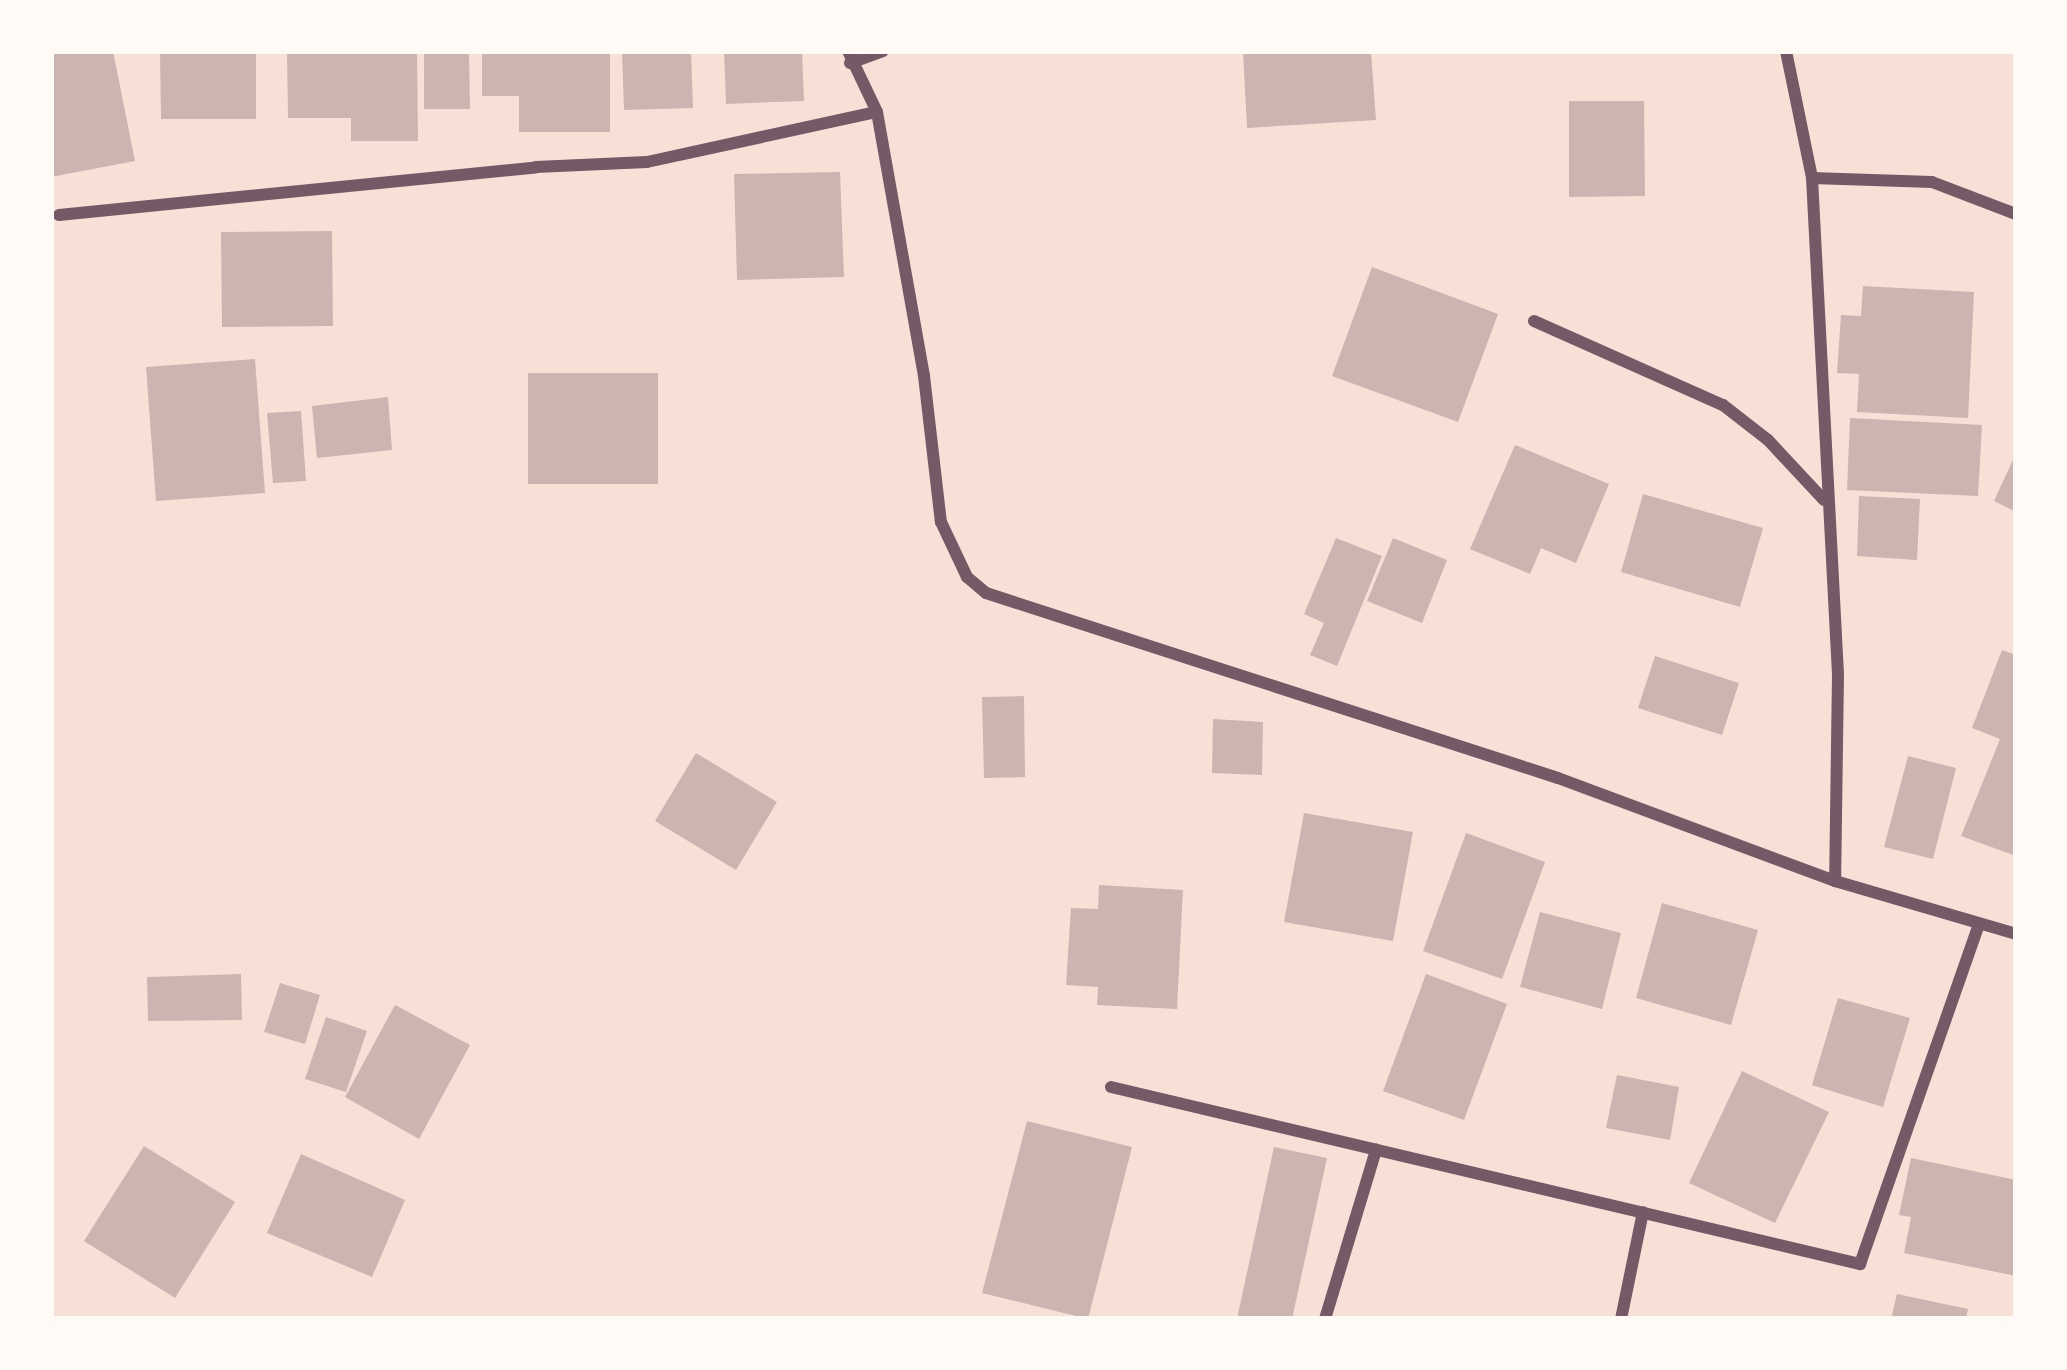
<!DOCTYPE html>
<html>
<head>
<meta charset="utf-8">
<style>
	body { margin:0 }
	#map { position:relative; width:2067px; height:1370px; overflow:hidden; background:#f7e1d7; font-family:"Roboto Serif",serif }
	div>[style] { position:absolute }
	.building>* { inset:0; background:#ccb4b1 }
	.minor>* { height:12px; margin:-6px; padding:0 6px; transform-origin:6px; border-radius:6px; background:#755966 }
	span { translate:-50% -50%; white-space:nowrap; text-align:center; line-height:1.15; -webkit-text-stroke:9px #fffaf5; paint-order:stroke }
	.frame { position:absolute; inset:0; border:54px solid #fffaf5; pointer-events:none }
</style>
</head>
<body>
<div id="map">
	<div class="building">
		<i style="clip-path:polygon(51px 51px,113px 51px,135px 161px,51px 177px)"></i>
		<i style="clip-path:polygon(160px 51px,256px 51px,256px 119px,161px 119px)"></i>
		<i style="clip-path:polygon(287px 51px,417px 51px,418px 141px,351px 141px,351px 118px,288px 118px)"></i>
		<i style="clip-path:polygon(424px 51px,469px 51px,470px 109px,424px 109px)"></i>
		<i style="clip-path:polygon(482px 51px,610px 51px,610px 132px,519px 132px,519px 96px,482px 96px)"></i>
		<i style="clip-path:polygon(622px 51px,691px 51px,693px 108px,624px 110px)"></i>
		<i style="clip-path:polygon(724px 51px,802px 51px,804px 101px,726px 104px)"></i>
		<i style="clip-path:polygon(1243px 51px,1371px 51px,1376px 120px,1247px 128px)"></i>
		<i style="clip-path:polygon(1569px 101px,1644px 101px,1645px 196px,1569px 197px)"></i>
		<i style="clip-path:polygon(840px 172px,844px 277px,737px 280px,734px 174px)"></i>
		<i style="clip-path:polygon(332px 231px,333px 326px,222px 327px,221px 232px)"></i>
		<i style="clip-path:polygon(1372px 267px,1498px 314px,1458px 422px,1332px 376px)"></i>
		<i style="clip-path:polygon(1863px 286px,1974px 292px,1968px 418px,1857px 412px,1859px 374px,1837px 373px,1841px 315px,1861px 316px)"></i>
		<i style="clip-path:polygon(255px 359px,265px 493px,156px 501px,146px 367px)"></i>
		<i style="clip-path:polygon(528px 373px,658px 373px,658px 484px,528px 484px)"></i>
		<i style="clip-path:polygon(388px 397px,392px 450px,317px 458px,312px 406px)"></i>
		<i style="clip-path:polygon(301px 411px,306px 481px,273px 483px,267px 413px)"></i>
		<i style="clip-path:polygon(1850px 418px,1982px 425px,1978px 496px,1847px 490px)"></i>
		<i style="clip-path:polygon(1515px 445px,1609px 484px,1576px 563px,1541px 548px,1530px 574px,1470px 549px)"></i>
		<i style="clip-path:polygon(2016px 453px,2016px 512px,1994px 501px)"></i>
		<i style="clip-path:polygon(1643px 494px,1763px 528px,1740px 607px,1621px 572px)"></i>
		<i style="clip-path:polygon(1859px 496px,1920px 499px,1917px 560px,1857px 556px)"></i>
		<i style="clip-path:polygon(1336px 538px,1382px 556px,1337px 666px,1310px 655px,1324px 623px,1304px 614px)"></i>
		<i style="clip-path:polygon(1393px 538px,1447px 560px,1422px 623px,1367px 601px)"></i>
		<i style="clip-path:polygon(2002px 650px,2016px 655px,2016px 856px,1961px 836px,2000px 739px,1972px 728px)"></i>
		<i style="clip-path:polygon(1655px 656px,1739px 683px,1722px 735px,1638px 708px)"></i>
		<i style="clip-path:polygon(1024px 696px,1025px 777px,984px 778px,982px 697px)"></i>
		<i style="clip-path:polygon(1213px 719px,1263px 722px,1262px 775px,1212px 773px)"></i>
		<i style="clip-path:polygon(696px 753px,777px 802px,736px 870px,655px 821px)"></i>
		<i style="clip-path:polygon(1908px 756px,1956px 768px,1933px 859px,1884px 847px)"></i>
		<i style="clip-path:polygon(1304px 813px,1413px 832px,1393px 941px,1284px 922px)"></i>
		<i style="clip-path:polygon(1466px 833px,1545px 862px,1502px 979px,1423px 951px)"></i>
		<i style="clip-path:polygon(1099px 885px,1183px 890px,1177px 1009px,1097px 1005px,1098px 987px,1066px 985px,1071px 908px,1098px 909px)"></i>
		<i style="clip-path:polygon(1662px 903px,1758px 930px,1731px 1025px,1636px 998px)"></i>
		<i style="clip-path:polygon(1540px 912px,1621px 933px,1602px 1009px,1520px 987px)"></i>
		<i style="clip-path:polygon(241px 974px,242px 1020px,148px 1021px,147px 977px)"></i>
		<i style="clip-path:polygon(1426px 974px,1507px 1004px,1464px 1120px,1383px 1091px)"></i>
		<i style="clip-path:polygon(280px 983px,320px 995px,305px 1044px,264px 1032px)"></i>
		<i style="clip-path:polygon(1838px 998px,1910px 1018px,1883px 1107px,1812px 1085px)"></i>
		<i style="clip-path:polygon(395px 1005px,470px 1045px,419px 1139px,345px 1097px)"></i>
		<i style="clip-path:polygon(326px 1017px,367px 1031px,346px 1092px,305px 1079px)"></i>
		<i style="clip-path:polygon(1742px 1071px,1829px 1112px,1775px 1223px,1689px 1183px)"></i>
		<i style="clip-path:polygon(1617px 1075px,1679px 1087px,1670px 1140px,1606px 1128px)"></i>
		<i style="clip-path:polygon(1027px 1121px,1132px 1147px,1088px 1319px,982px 1293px)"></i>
		<i style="clip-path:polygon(144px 1146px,235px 1202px,175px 1298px,84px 1241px)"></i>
		<i style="clip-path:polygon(1274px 1147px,1327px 1158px,1292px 1319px,1237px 1319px)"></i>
		<i style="clip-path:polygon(301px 1154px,405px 1200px,372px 1277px,267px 1233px)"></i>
		<i style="clip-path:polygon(1911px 1158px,2016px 1180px,2016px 1276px,1904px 1253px,1911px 1217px,1899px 1215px)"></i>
		<i style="clip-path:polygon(1897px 1294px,1968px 1309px,1966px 1319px,1891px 1319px)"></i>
	</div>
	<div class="minor">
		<i style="left:848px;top:51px;width:68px;rotate:64.6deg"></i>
		<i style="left:877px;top:112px;width:268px;rotate:79.9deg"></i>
		<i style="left:924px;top:376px;width:147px;rotate:83.4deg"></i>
		<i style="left:941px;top:522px;width:61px;rotate:64.7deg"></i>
		<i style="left:967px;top:577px;width:25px;rotate:40deg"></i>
		<i style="left:986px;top:593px;width:601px;rotate:17.92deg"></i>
		<i style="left:1558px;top:778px;width:296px;rotate:20.4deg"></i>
		<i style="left:1835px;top:881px;width:189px;rotate:16.3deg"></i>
		<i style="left:1786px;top:51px;width:130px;rotate:78.4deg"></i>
		<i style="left:1812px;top:178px;width:497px;rotate:87deg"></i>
		<i style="left:1838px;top:674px;width:207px;rotate:90.8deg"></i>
		<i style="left:850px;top:63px;width:35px;rotate:-20deg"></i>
		<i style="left:1812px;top:178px;width:120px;rotate:1.9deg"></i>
		<i style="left:1932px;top:182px;width:90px;rotate:20.9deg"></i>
		<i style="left:59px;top:215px;width:479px;rotate:-5.7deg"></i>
		<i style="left:536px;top:167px;width:111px;rotate:-2.6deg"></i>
		<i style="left:647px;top:162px;width:235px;rotate:-12.3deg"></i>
		<i style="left:1534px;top:321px;width:207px;rotate:24deg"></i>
		<i style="left:1723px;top:405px;width:57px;rotate:37.9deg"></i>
		<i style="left:1768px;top:440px;width:82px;rotate:47deg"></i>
		<i style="left:1111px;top:1087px;width:770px;rotate:13.3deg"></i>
		<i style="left:1860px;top:1264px;width:357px;rotate:-70.7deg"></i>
		<i style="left:1325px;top:1319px;width:177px;rotate:-73.2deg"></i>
		<i style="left:1621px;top:1319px;width:109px;rotate:-78.4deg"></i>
	</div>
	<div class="frame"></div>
</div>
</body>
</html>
